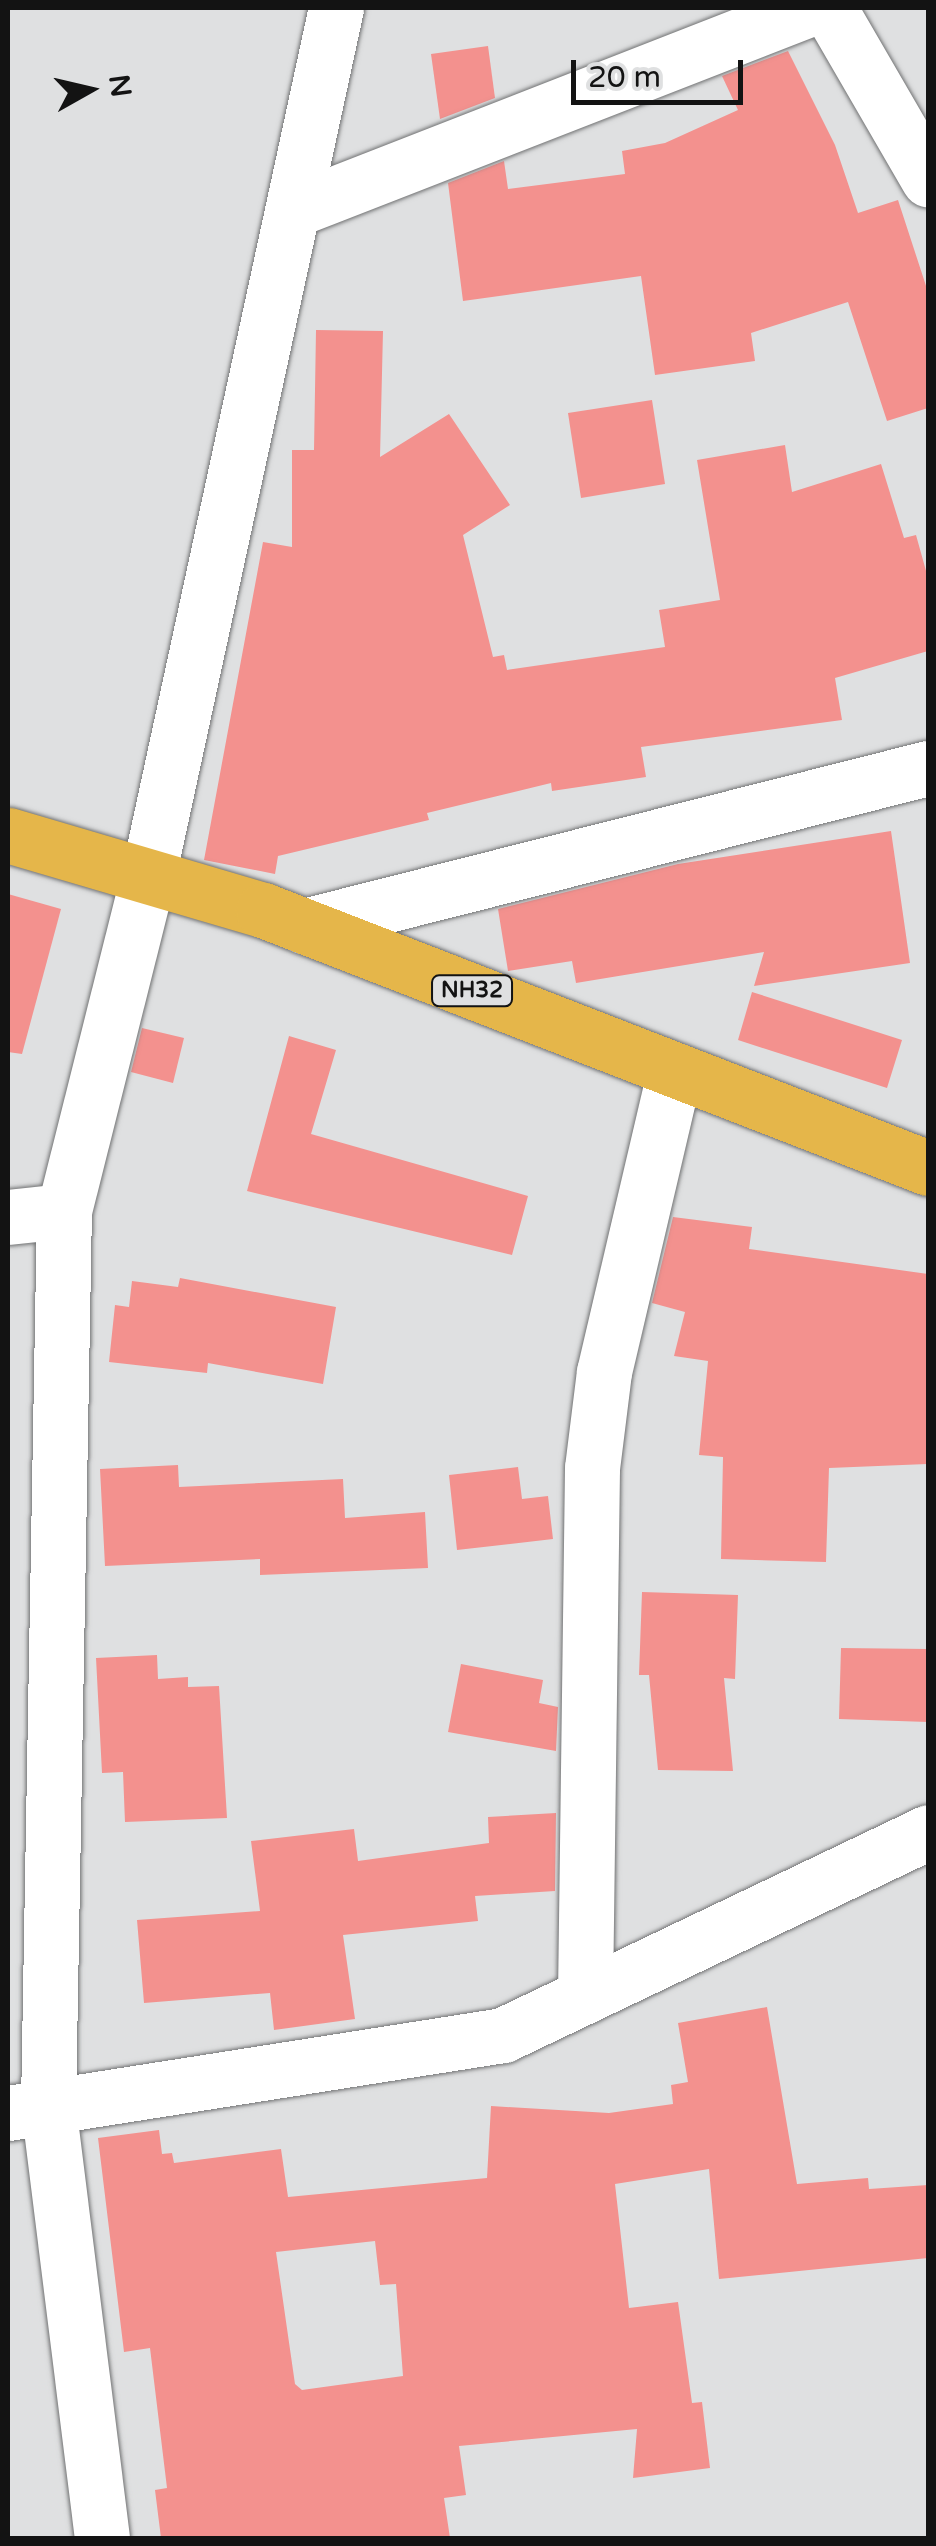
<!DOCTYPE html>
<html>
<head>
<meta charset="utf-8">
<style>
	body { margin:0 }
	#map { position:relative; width:936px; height:2546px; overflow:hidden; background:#dfe0e1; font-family:"Varela Round",sans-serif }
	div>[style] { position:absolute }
	.building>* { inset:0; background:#f3918e }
	.roads { filter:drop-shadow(0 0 2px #717273) drop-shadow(0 0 2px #717273) }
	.minor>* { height:55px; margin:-27.5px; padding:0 27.5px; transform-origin:27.5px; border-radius:27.5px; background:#fff }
	.highway>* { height:55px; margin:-27.5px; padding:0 27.5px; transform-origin:27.5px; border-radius:27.5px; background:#e5b64a }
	span { translate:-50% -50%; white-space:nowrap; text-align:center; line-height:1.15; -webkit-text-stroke:8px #dfe0e1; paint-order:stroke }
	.shield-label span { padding:2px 8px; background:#dfe0e1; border:2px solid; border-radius:8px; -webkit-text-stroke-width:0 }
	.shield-label { font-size:22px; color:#131313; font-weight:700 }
	.frame { position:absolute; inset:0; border:10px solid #131313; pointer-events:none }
	.north { position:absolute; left:40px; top:40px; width:100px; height:100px; -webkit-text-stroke:8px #dfe0e1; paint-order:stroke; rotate:82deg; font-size:28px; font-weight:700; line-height:40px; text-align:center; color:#131313 }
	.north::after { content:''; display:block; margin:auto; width:35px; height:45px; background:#131313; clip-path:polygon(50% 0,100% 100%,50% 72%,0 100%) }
	.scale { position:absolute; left:571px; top:60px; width:172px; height:45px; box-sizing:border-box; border:5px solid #131313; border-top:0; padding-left:12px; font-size:30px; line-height:35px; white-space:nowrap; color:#131313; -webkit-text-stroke:8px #dfe0e1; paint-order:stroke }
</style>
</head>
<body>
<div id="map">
	<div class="building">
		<i style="clip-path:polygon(488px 46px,495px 98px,440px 119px,431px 54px)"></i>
		<i style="clip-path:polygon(788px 51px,835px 145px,858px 213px,898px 200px,928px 292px,928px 408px,887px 421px,848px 302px,751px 333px,755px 361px,655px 375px,641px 276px,463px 301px,448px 183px,504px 161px,508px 189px,625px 174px,622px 151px,665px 143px,738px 110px,722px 76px)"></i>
		<i style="clip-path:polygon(316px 330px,383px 331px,380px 457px,449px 414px,510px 505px,463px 535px,493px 657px,504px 655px,507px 670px,665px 647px,659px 610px,720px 600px,697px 460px,785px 445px,792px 492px,881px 464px,904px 538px,916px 535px,928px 578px,928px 651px,835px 678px,842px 720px,641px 747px,646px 777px,552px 791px,551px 783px,427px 813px,429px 820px,278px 856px,275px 874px,204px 860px,263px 542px,292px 547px,292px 450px,314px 450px)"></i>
		<i style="clip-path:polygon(652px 400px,665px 484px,581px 498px,568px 413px)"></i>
		<i style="clip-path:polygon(891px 831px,910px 963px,754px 986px,764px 952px,576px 983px,572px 961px,508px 971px,498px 909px,678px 864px)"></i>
		<i style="clip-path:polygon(8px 894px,61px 909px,22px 1054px,8px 1052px)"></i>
		<i style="clip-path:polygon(752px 992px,902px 1040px,887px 1088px,738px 1040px)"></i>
		<i style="clip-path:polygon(142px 1028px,184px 1038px,173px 1083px,131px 1072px)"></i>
		<i style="clip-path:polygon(289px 1036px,336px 1050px,311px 1134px,528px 1196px,512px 1255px,247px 1191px)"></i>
		<i style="clip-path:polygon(673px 1217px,752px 1227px,749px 1249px,928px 1274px,927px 1464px,829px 1468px,826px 1562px,721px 1559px,723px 1457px,699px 1455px,708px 1361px,674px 1356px,685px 1312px,652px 1303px)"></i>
		<i style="clip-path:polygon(180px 1278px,336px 1307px,323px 1384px,208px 1363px,207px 1373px,109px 1362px,115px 1305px,129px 1307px,132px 1281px,178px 1287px)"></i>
		<i style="clip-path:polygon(178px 1465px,179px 1487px,343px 1479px,345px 1518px,425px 1512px,428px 1568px,260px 1575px,260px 1559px,105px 1566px,100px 1469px)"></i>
		<i style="clip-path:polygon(518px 1467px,522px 1499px,548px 1496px,553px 1539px,457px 1550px,449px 1475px)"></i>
		<i style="clip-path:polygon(642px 1592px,738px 1595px,735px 1679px,724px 1678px,733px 1771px,658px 1770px,649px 1675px,639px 1675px)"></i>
		<i style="clip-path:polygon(841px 1648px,928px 1649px,928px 1722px,839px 1719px)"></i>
		<i style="clip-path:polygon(157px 1655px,158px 1679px,188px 1677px,188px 1687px,219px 1686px,227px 1818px,125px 1822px,123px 1772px,102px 1773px,96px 1658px)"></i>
		<i style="clip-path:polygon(461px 1664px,543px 1680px,539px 1703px,558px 1707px,556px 1751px,448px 1732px)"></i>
		<i style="clip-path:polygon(556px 1813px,555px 1891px,475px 1896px,478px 1921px,343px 1935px,355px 2019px,274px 2030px,270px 1993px,144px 2003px,137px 1920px,260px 1911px,251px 1841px,354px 1829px,358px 1861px,489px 1843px,488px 1817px)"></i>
		<i style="clip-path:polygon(evenodd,767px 2007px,797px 2184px,868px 2178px,869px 2189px,928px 2185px,928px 2258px,719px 2279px,709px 2169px,615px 2184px,629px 2308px,678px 2302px,692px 2403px,702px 2402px,710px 2468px,633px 2478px,637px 2429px,459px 2446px,466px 2495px,444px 2498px,450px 2538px,161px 2538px,155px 2490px,167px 2488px,150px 2348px,124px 2352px,98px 2138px,159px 2130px,162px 2154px,172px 2153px,174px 2163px,281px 2149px,288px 2197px,487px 2178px,491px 2106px,609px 2113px,673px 2104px,671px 2085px,688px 2082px,678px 2023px,767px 2007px,375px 2241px,380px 2285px,396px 2284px,403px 2376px,302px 2390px,295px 2384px,276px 2252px,375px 2241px)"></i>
	</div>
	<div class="roads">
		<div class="minor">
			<i style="left:829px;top:8px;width:198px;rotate:59.9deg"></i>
			<i style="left:293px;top:210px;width:556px;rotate:-21.3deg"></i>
			<i style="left:304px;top:926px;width:644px;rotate:-14.21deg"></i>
			<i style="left:8px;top:1217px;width:56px;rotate:-6.1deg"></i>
			<i style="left:585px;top:1996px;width:528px;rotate:-89.24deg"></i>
			<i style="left:592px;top:1468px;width:97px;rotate:-82.9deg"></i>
			<i style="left:604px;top:1372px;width:310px;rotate:-76.8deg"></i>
			<i style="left:8px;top:2113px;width:501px;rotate:-8.95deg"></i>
			<i style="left:503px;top:2035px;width:471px;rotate:-25.5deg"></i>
			<i style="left:102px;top:2538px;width:435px;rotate:-97.1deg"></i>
			<i style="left:48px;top:2106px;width:895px;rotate:-88.98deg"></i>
			<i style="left:64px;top:1211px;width:345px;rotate:-75.9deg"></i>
			<i style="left:148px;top:876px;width:888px;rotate:-77.78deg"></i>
		</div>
		<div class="highway">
			<i style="left:8px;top:835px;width:266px;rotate:16.4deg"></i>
			<i style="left:263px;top:910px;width:713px;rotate:21.2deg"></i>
		</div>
	</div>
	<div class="shield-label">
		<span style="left:472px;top:991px">NH32</span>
	</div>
	<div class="frame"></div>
	<div class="north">N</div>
	<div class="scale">20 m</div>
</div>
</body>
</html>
